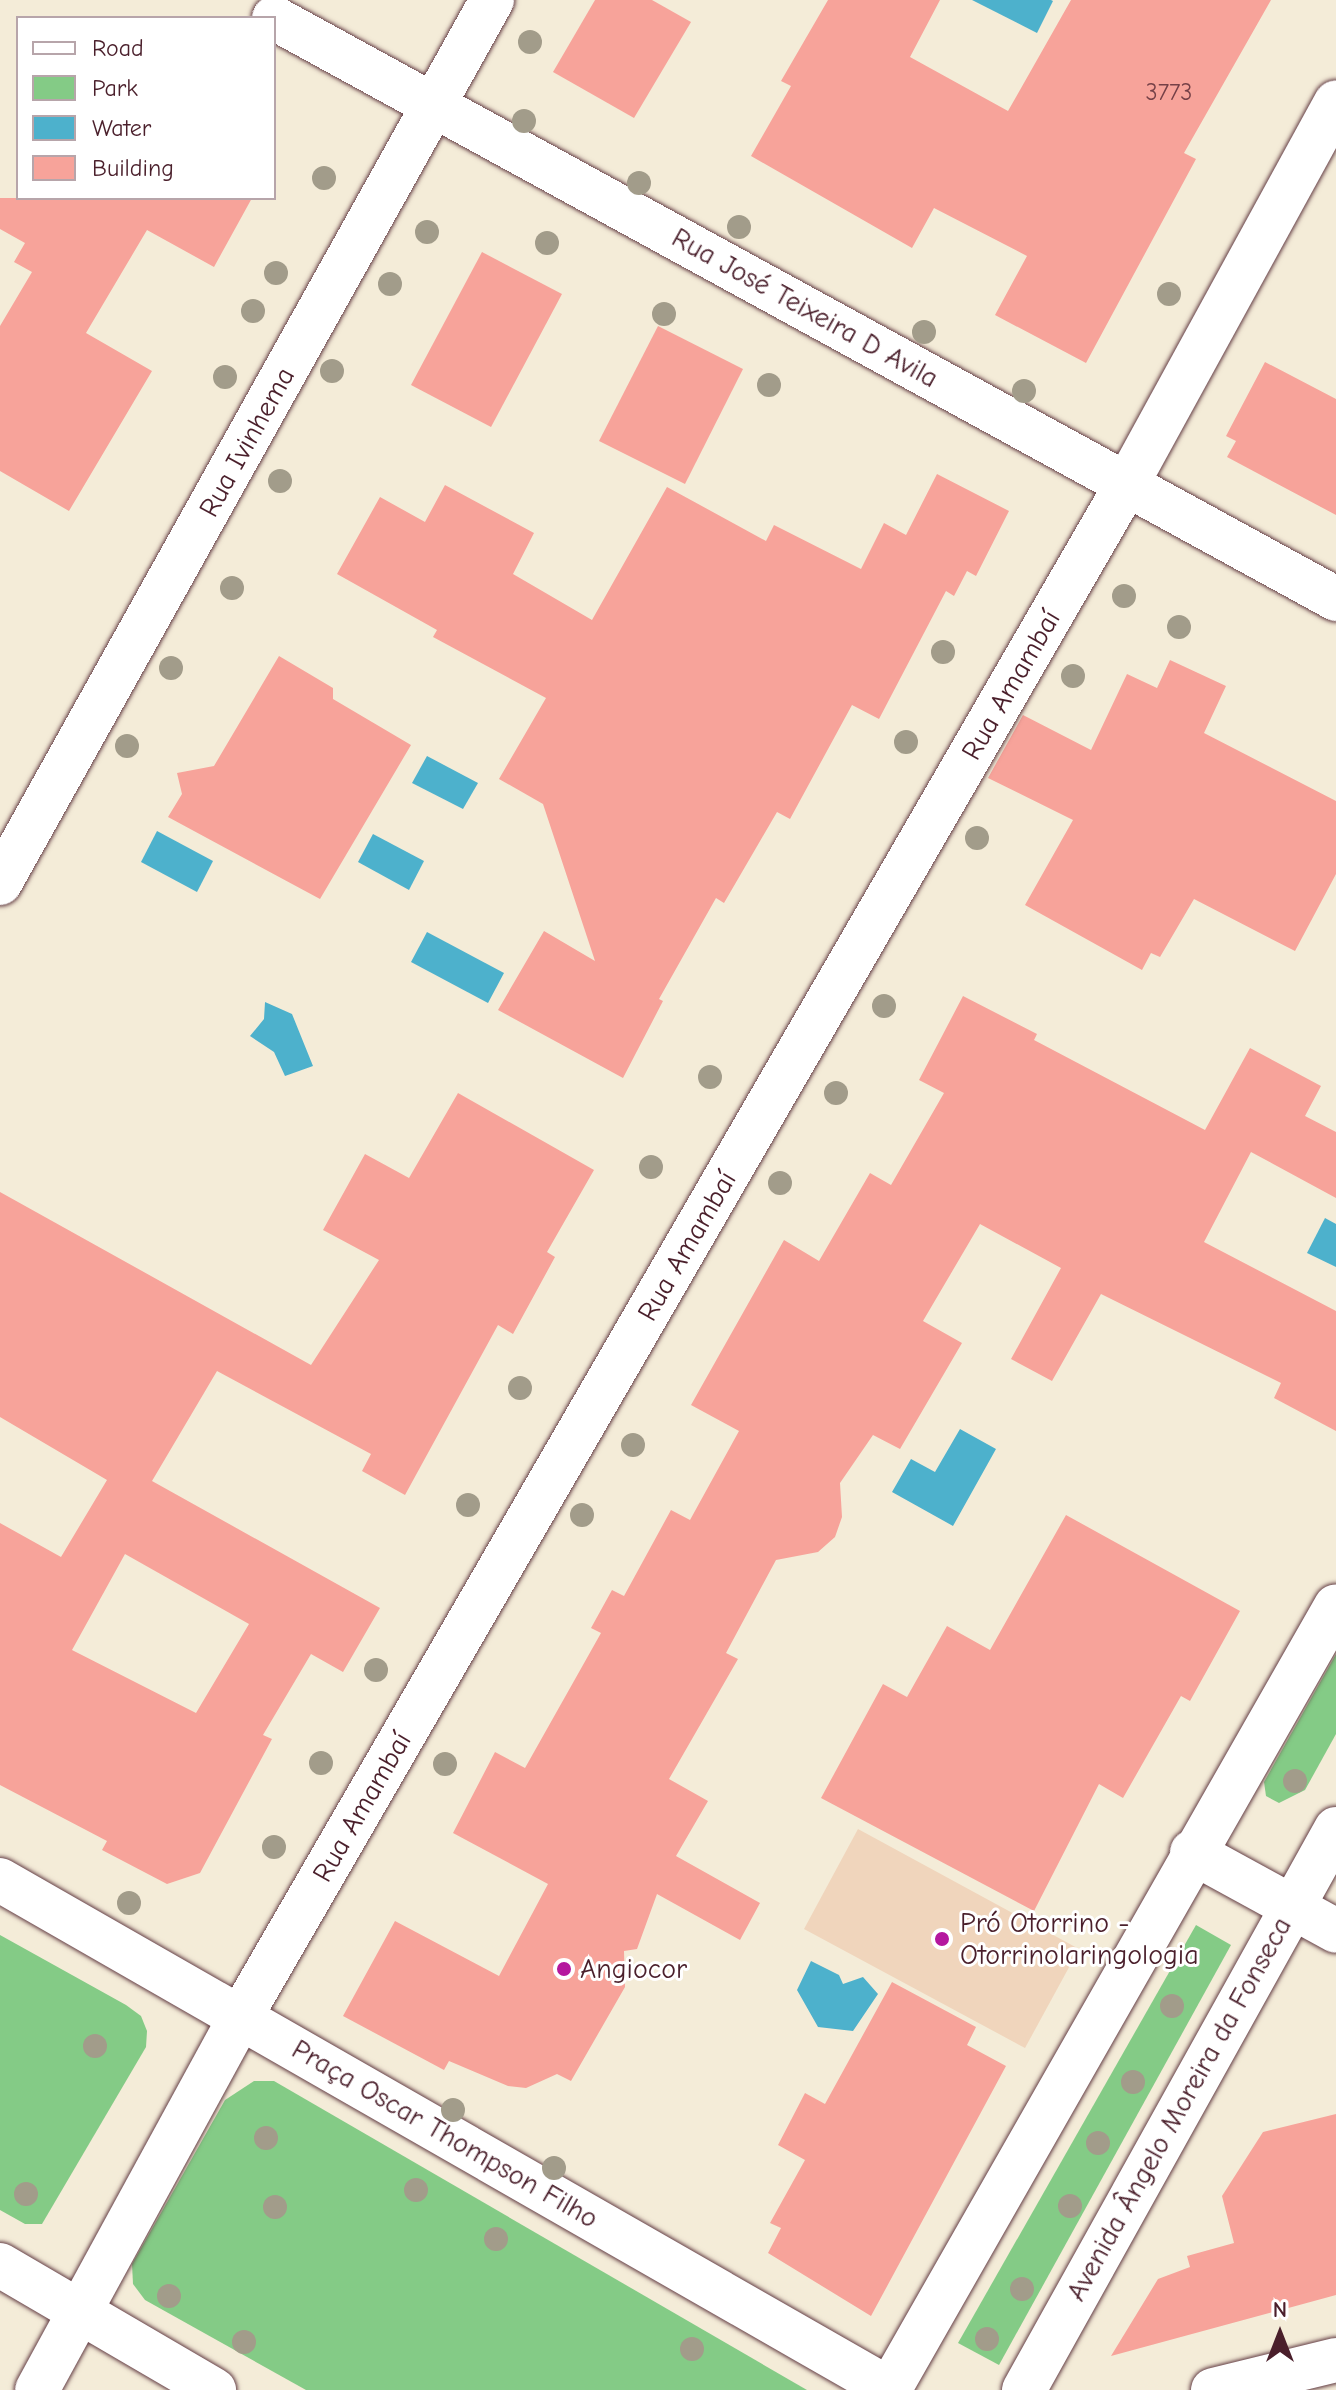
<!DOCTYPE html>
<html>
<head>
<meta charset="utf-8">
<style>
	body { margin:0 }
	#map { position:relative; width:1336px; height:2390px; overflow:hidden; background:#f4ecd8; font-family:"Comic Neue",sans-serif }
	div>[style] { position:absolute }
	.built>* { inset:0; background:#f0d5bc }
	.green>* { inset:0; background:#84cb86 }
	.water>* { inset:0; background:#4db1cc }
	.building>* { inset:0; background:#f7a39a }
	.roads { filter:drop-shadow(0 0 2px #643e45) drop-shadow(0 0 2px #643e45) }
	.minor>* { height:44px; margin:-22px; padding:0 22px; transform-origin:22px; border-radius:22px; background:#fff }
	.tertiary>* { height:44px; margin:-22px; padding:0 22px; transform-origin:22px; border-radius:22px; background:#fff }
	.trees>* { width:24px; height:24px; margin:-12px; border-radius:50%; background:#a29c8a }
	.dots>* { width:22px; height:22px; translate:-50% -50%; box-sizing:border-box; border:4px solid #fff; border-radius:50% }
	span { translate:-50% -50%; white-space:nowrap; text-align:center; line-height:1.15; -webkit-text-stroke:6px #fff; paint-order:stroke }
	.number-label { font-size:24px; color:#754047 }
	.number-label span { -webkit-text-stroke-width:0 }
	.street-label { font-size:28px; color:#4a1f2b }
	.poi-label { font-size:28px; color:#4a1f2b }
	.left { translate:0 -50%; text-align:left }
	.legend { position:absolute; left:16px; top:16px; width:260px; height:184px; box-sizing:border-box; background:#fff; border:2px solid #b7a5aa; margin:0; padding:10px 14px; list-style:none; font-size:24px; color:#4a1f2b }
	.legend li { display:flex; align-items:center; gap:16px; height:40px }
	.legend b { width:40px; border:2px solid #b7a5aa }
	.north { position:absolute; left:1240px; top:2294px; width:80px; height:80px; -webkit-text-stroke:6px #fff; paint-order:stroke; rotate:0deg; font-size:22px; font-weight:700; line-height:32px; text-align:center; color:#4a1f2b }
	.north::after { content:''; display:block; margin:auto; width:28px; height:36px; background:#4a1f2b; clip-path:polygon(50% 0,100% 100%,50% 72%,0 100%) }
</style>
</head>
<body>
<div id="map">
	<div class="built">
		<i style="clip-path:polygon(858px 1829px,1079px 1949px,1025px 2048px,804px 1929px)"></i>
	</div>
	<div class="green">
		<i style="clip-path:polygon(1336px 1654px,1336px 1734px,1305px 1790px,1279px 1803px,1266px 1796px,1264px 1782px)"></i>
		<i style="clip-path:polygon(1196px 1925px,1231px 1945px,999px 2365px,958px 2343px)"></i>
		<i style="clip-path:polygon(0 1935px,126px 2005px,141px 2016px,147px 2031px,146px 2047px,42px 2224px,25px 2224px,0 2210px)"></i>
		<i style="clip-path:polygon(254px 2081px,274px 2081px,807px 2390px,306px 2390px,145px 2300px,133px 2284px,132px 2264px,225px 2100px)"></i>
	</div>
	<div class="water">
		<i style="clip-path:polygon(972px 0,1051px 0,1053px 1px,1037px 33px)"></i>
		<i style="clip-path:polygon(427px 756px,478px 783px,463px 809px,412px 783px)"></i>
		<i style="clip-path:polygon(157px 831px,213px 861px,197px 892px,141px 862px)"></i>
		<i style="clip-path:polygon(373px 834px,424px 861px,409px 890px,358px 862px)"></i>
		<i style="clip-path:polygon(427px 932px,504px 973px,488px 1003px,411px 962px)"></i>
		<i style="clip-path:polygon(265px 1002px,292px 1014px,313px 1066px,285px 1076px,274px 1052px,250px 1036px,264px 1019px)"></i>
		<i style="clip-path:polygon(1325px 1218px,1336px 1224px,1336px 1267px,1307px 1253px)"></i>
		<i style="clip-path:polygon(960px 1429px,996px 1449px,953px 1526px,892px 1492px,911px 1459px,935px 1472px)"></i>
		<i style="clip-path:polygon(811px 1961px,839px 1975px,843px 1984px,863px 1977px,878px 1994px,853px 2031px,818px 2027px,797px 1990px)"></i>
	</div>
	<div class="building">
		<i style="clip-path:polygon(595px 0,652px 0,691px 22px,634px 118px,553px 72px)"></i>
		<i style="clip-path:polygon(828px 0,940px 0,910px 57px,1008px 111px,1071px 0,1271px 0,1184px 153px,1196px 159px,1086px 363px,995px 315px,1027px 256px,934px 208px,912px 248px,751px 156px,791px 86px,781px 81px)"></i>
		<i style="clip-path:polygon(0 198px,252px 198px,214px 267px,147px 230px,86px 333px,152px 371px,69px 511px,0 471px,0 326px,32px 272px,14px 262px,25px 243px,0 229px)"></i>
		<i style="clip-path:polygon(482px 252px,562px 294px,491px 427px,411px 385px)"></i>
		<i style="clip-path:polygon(658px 326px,743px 369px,685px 484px,599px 441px)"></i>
		<i style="clip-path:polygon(1265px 362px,1336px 399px,1336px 515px,1227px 457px,1236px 441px,1226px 436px)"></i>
		<i style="clip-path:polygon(937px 474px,1009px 511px,976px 576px,967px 571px,954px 596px,946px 591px,879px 719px,852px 705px,790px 819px,777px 812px,724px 903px,716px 898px,659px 999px,663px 1001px,623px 1078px,498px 1010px,544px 931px,595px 961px,543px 804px,499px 779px,546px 698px,433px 637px,437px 630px,337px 574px,380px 497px,425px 522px,445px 485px,534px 533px,513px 574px,592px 620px,667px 487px,766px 541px,774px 525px,861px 569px,884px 523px,906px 535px)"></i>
		<i style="clip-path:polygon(279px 656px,333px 688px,333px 699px,411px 745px,320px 899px,168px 817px,182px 794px,177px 773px,214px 766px)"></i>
		<i style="clip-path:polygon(1170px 660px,1226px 686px,1204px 733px,1336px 801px,1336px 874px,1295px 951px,1194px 899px,1160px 957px,1151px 953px,1142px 970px,1025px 905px,1073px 820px,988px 778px,1023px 715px,1091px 750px,1127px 674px,1157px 688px)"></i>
		<i style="clip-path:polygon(963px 996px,1037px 1034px,1034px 1040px,1205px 1130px,1250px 1048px,1321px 1086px,1305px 1116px,1336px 1132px,1336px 1198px,1251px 1152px,1204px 1242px,1336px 1311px,1336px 1431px,1274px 1398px,1281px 1383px,1101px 1294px,1052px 1381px,1011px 1359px,1061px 1268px,980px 1224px,923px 1321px,962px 1343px,900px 1449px,873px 1435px,840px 1483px,842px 1517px,835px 1537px,818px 1552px,776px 1560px,726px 1653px,738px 1659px,669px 1779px,708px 1801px,676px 1856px,760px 1903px,740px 1940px,657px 1894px,637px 1949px,624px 1951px,625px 1987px,571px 2081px,557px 2074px,526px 2088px,508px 2086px,449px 2061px,444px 2070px,343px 2016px,395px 1921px,499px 1976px,548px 1884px,453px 1833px,495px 1752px,525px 1768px,601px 1633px,591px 1628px,612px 1590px,624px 1596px,671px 1510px,690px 1520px,739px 1431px,691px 1405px,784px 1240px,819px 1261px,870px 1173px,891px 1185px,944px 1093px,919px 1080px)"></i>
		<i style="clip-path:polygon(evenodd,458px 1093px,594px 1170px,547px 1252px,555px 1257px,513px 1334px,498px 1325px,405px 1495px,362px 1471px,371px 1454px,217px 1371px,152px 1481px,380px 1608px,343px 1672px,311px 1654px,263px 1735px,272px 1739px,200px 1873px,167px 1884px,102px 1850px,107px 1841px,0 1785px,0 1523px,61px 1557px,107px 1480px,0 1417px,0 1192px,311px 1365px,379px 1260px,323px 1230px,365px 1154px,409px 1178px,458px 1093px,125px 1554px,249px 1624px,196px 1713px,72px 1650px,125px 1554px)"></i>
		<i style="clip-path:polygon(1066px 1515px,1240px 1611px,1190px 1701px,1181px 1696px,1123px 1798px,1099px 1784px,1034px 1911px,821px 1798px,883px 1684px,907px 1697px,947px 1626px,990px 1650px)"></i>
		<i style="clip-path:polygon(892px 1982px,976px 2027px,967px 2045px,1006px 2066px,871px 2316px,768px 2253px,781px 2228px,770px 2223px,805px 2160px,778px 2145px,805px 2093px,825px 2104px)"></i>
		<i style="clip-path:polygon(1336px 2114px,1336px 2295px,1111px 2356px,1158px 2279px,1190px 2267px,1187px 2256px,1234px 2243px,1222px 2196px,1263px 2132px)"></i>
	</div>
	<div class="roads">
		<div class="minor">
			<i style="left:274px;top:18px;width:1211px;rotate:28.68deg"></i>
			<i style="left:0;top:883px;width:1011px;rotate:-60.87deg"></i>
			<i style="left:1192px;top:1852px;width:164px;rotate:28.7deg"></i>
			<i style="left:37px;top:2390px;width:426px;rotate:-61.4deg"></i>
			<i style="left:241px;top:2016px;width:1770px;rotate:-59.96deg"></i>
			<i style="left:1127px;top:484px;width:435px;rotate:-61.3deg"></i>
		</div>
		<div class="tertiary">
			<i style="left:0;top:1880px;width:1027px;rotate:29.79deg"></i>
			<i style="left:0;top:2265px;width:248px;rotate:30.3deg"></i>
			<i style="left:889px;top:2390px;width:902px;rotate:-60.31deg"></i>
			<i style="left:1024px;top:2390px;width:642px;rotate:-60.92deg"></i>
			<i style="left:1213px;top:2390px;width:127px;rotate:-13.7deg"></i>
		</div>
	</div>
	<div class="trees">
		<i style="left:530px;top:42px"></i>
		<i style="left:524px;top:121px"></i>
		<i style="left:324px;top:178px"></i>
		<i style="left:639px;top:183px"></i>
		<i style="left:739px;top:227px"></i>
		<i style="left:427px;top:232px"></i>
		<i style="left:547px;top:243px"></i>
		<i style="left:276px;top:273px"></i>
		<i style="left:390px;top:284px"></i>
		<i style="left:1169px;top:294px"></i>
		<i style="left:253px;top:311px"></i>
		<i style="left:664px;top:314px"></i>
		<i style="left:924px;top:332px"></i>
		<i style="left:332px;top:371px"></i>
		<i style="left:225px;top:377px"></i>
		<i style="left:769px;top:385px"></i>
		<i style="left:1024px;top:391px"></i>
		<i style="left:280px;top:481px"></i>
		<i style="left:232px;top:588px"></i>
		<i style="left:1124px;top:596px"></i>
		<i style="left:1179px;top:627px"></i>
		<i style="left:943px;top:652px"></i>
		<i style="left:171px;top:668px"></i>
		<i style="left:1073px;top:676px"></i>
		<i style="left:906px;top:742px"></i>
		<i style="left:127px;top:746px"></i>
		<i style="left:977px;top:838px"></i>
		<i style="left:884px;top:1006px"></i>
		<i style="left:710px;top:1077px"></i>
		<i style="left:836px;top:1093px"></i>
		<i style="left:651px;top:1167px"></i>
		<i style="left:780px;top:1183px"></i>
		<i style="left:520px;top:1388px"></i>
		<i style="left:633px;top:1445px"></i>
		<i style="left:468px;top:1505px"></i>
		<i style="left:582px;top:1515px"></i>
		<i style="left:376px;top:1670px"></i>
		<i style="left:321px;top:1763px"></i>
		<i style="left:445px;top:1764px"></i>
		<i style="left:1295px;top:1781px"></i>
		<i style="left:274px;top:1847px"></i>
		<i style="left:129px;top:1903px"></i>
		<i style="left:1172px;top:2006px"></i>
		<i style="left:95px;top:2046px"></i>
		<i style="left:1133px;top:2082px"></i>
		<i style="left:453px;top:2110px"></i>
		<i style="left:266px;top:2138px"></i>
		<i style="left:1098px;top:2143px"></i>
		<i style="left:554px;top:2168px"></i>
		<i style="left:416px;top:2190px"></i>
		<i style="left:26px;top:2194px"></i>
		<i style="left:1070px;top:2206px"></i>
		<i style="left:275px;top:2207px"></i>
		<i style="left:496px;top:2239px"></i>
		<i style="left:1022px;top:2289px"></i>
		<i style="left:169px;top:2296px"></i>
		<i style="left:987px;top:2339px"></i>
		<i style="left:244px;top:2342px"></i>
		<i style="left:692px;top:2349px"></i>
	</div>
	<div class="dots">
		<i style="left:942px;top:1939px;background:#b5179e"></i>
		<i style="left:564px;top:1969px;background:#b5179e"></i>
	</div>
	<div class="number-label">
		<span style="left:1169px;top:93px">3773</span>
	</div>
	<div class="street-label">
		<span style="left:805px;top:308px;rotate:29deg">Rua José Teixeira D Avila</span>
		<span style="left:247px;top:442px;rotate:-61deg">Rua Ivinhema</span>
		<span style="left:1011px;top:685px;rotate:-60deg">Rua Amambaí</span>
		<span style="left:687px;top:1246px;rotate:-60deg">Rua Amambaí</span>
		<span style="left:362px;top:1807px;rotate:-60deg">Rua Amambaí</span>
		<span style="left:1179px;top:2109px;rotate:-61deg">Avenida Ângelo Moreira da Fonseca</span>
		<span style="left:445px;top:2134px;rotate:30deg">Praça Oscar Thompson Filho</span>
	</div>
	<div class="poi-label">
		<span class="left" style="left:960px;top:1939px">Pró Otorrino -<br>Otorrinolaringologia</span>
		<span class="left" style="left:580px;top:1969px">Angiocor</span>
	</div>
	<ul class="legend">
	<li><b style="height:10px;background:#fff"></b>Road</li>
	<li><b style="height:22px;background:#84cb86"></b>Park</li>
	<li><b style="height:22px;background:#4db1cc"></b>Water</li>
	<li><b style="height:22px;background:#f7a39a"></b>Building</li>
	</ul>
	<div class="north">N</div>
</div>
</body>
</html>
